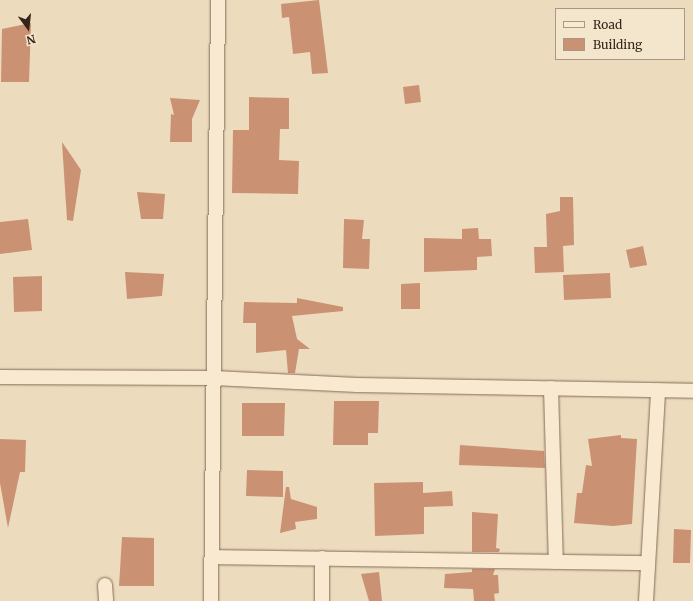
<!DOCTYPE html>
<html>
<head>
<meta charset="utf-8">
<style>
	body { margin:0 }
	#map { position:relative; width:693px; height:601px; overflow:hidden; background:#eddbbd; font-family:Merriweather,serif }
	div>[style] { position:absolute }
	.building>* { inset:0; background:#cb9173 }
	.roads { filter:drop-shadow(0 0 1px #846c57) drop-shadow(0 0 1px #846c57) }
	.street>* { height:14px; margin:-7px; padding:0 7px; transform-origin:7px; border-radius:7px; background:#f8e9d0 }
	span { translate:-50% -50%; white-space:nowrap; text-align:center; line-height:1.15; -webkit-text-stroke:4px #f4e6cd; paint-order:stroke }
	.legend { position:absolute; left:555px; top:8px; width:130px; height:52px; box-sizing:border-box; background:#f4e6cd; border:1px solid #a79986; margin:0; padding:5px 7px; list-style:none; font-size:12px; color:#34251b }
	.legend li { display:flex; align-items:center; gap:8px; height:20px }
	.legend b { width:20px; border:1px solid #a79986 }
	.north { position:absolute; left:8px; top:8px; width:40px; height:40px; -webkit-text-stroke:3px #f4e6cd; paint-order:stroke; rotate:165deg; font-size:11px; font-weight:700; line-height:16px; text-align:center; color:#34251b }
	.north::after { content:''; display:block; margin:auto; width:14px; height:18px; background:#34251b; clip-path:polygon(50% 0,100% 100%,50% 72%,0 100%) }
</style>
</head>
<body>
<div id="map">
	<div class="building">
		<i style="clip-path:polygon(319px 0,328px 73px,312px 74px,310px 52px,293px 54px,289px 17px,282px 18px,281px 4px)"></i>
		<i style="clip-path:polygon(31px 23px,29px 82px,1px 82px,2px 29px)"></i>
		<i style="clip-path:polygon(419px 85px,421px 102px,405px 104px,403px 87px)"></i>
		<i style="clip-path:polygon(249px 97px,289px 98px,289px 129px,280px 129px,279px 160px,299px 161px,298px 194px,232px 193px,233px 130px,249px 130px)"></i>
		<i style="clip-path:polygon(170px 98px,200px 100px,192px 119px,192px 142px,170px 142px,171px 114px,174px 115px)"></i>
		<i style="clip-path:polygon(62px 142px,81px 170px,73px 221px,67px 220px)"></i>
		<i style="clip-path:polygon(137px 192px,165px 194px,163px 219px,141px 219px)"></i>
		<i style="clip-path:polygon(560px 197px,573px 197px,574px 245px,563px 246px,564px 272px,535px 273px,534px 247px,547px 247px,546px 214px,560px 211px)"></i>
		<i style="clip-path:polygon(28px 219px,32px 250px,0 254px,0 222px)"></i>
		<i style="clip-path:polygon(344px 219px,364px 220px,362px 239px,370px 239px,369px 269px,343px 268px)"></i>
		<i style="clip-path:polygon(478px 228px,479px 239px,491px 239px,492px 256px,477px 257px,477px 270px,424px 272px,424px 238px,462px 239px,462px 229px)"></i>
		<i style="clip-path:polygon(643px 246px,647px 265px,630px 268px,626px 250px)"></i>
		<i style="clip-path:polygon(125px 272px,164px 274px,162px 296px,127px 299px)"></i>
		<i style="clip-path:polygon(610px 273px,611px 298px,564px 300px,563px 275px)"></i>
		<i style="clip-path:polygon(42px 276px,42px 311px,14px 312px,13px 277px)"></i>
		<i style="clip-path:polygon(420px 283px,420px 309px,401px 309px,401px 284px)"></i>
		<i style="clip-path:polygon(297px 298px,343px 307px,343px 311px,292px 316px,297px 339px,310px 349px,299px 349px,295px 373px,288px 373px,286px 350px,256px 353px,256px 323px,243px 323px,244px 302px,297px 303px)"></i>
		<i style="clip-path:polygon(334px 401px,379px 401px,378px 433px,368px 433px,368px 445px,333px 445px)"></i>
		<i style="clip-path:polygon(242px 403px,285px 403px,284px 436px,242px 436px)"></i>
		<i style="clip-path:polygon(621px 435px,621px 438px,637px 439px,632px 524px,613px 526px,574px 523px,577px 493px,582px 493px,586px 465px,592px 466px,588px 439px)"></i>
		<i style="clip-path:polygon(0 439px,26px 440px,25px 472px,20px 472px,8px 528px,0 483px)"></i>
		<i style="clip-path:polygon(460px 445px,544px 451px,545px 468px,459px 465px)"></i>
		<i style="clip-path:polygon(247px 470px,283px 471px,283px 497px,246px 496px)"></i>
		<i style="clip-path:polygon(423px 482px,423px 493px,452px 491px,453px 506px,424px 507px,424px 534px,375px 536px,374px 483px)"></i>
		<i style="clip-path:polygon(286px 487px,289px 487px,291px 499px,317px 507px,317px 519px,295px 522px,296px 529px,280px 533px)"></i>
		<i style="clip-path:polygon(472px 512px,498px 514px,496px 548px,500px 549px,499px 552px,472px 552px)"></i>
		<i style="clip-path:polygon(674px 529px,691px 530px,690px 563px,673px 563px)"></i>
		<i style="clip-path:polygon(122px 537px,154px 538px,154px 586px,119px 586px)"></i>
		<i style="clip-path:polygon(472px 569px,495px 569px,493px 575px,498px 575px,499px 593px,494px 594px,495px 601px,474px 601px,473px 589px,444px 588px,445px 574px,472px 572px)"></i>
		<i style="clip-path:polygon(379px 572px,382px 601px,369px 601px,361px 574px)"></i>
	</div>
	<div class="roads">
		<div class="street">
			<i style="left:0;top:377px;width:214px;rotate:0.3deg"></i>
			<i style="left:214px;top:378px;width:143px;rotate:2.8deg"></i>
			<i style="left:357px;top:385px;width:336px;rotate:1deg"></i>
			<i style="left:551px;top:388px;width:174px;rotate:88.4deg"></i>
			<i style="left:212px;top:557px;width:435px;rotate:0.8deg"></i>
			<i style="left:105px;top:585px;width:16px;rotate:86deg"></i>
			<i style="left:211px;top:601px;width:601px;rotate:-89.33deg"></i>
			<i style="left:322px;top:601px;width:43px;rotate:-90deg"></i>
			<i style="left:646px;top:601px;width:211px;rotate:-86.7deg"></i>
		</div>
	</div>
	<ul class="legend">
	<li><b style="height:5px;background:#f8e9d0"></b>Road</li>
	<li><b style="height:11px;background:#cb9173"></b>Building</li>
	</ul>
	<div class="north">N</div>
</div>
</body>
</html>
